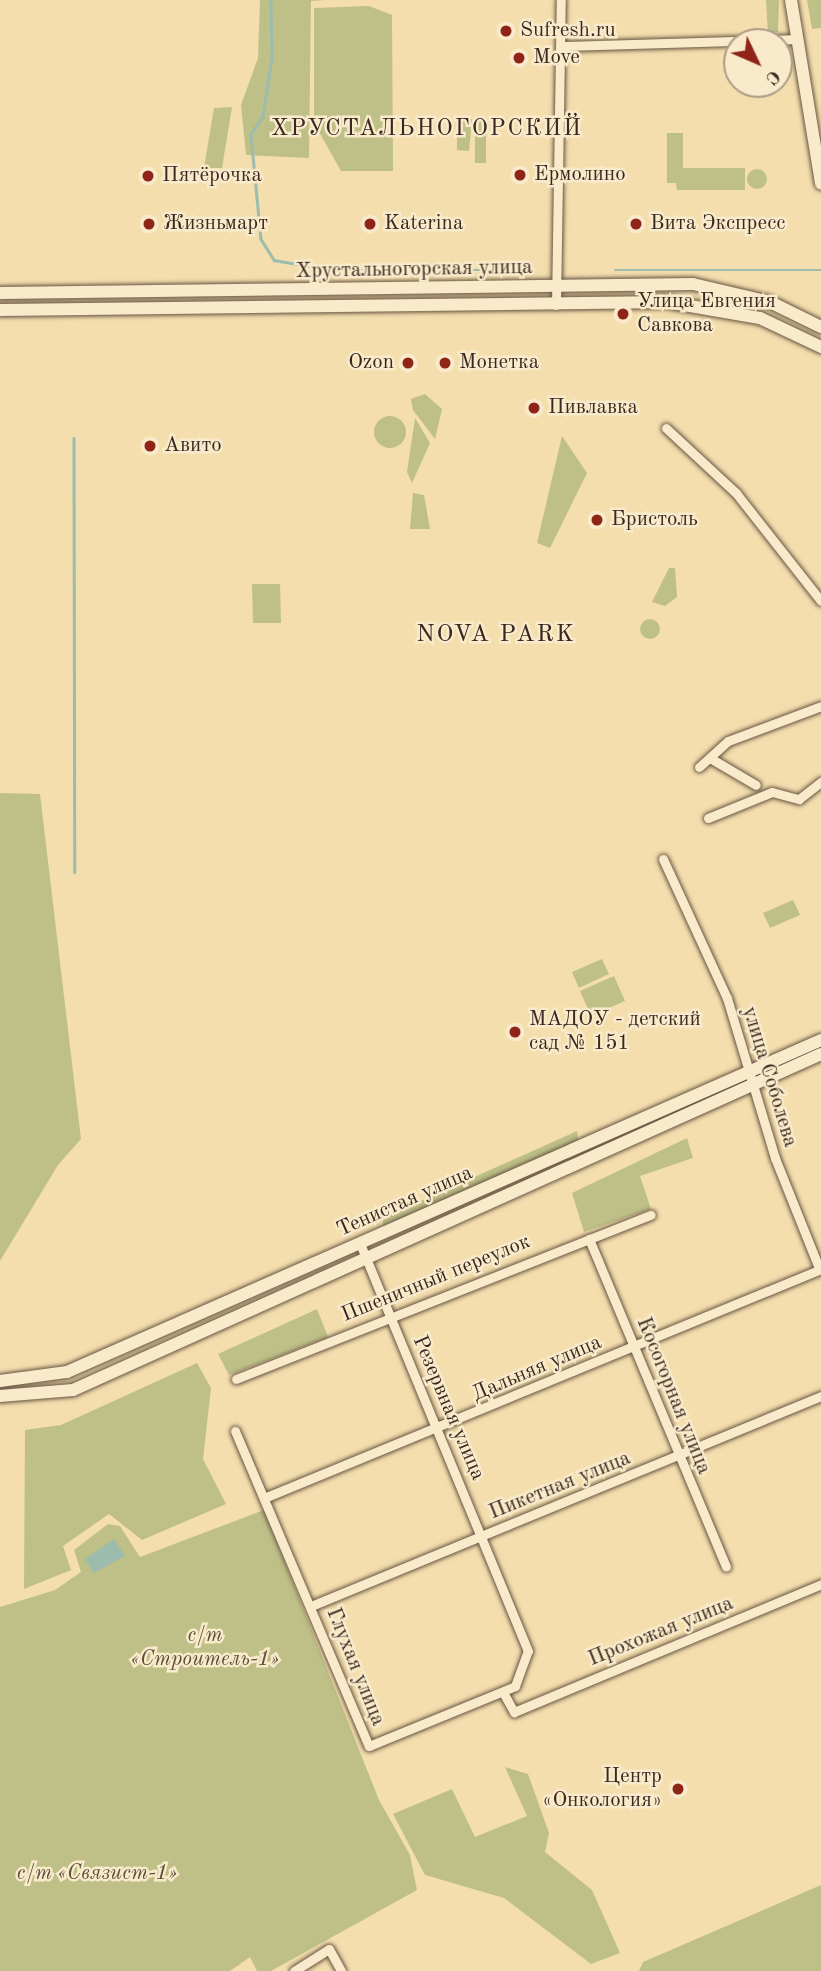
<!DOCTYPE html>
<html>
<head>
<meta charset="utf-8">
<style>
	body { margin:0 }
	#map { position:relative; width:821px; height:1971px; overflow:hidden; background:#f4deae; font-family:"Old Standard TT",serif }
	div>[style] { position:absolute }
	.green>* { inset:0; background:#bec088 }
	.round { border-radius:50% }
	.water>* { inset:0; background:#9cbcae }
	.stream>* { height:2.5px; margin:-1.25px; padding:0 1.25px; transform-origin:1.25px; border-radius:1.25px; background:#9cbcae }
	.roads { filter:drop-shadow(0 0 2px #685543) drop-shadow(0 0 2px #685543) }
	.street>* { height:9px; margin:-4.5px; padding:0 4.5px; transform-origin:4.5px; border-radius:4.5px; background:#f8eaca }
	.secondary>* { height:12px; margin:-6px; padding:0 6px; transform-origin:6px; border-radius:6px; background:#f8eaca }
	.dots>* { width:19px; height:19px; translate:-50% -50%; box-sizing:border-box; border:4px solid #f8eaca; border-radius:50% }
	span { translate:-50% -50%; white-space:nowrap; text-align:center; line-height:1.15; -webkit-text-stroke:5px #f8eaca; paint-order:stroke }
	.poi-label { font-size:21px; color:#3a271f }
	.left { translate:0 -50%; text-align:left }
	.right { translate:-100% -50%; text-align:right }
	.street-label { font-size:21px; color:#3a271f }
	.park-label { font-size:21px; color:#5b4d39; font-style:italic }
	.neighbourhood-label { font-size:23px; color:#3a271f; letter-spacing:2px }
	.quarter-label { font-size:24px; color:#3a271f; letter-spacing:2px }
	.north { position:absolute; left:723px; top:28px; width:70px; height:70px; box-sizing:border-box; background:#f8eaca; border:2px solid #ac9c86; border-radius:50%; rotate:134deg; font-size:19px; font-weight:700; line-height:28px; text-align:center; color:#3a271f }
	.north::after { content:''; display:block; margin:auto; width:24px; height:32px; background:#8f2418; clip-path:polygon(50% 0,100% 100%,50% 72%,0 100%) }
</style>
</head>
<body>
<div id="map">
	<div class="green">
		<i style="clip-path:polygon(260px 0,326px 0,311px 1px,309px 158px,246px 155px,241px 105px,258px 58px)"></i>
		<i style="clip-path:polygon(766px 0,779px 0,778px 32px,768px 33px)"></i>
		<i style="clip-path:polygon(807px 0,821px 0,821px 28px,812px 29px)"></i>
		<i style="clip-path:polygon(369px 6px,392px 15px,393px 171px,341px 171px,314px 123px,314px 8px)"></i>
		<i style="clip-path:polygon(232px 107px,222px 168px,204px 168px,214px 108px)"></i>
		<i style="clip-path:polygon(457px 119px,472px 119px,469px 151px,457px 150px)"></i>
		<i style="clip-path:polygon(475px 120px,486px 120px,486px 163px,475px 163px)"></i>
		<i style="clip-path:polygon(667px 133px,683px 133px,683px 168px,745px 168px,745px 190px,677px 190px,676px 183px,667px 183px)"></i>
		<i class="round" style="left:747px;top:169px;width:20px;height:20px"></i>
		<i style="clip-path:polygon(425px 394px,442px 409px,435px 439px,413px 410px,411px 399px)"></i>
		<i class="round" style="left:374px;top:416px;width:32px;height:32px"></i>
		<i style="clip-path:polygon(415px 418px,430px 443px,412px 483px,407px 472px)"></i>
		<i style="clip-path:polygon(562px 436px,587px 473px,550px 548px,537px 543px)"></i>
		<i style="clip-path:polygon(413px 493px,424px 495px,430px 529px,410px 529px)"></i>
		<i style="clip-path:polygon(669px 568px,675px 568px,677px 597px,665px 606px,652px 602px)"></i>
		<i style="clip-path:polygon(252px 584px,280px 584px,281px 623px,253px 623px)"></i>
		<i class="round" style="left:640px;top:619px;width:20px;height:20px"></i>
		<i style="clip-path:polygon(0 793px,40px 794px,81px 1139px,58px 1165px,0 1261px)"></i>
		<i style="clip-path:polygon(793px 900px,800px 915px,770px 928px,763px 913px)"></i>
		<i style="clip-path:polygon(602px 959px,609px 974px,579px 988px,572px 972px)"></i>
		<i style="clip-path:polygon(614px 976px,625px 1001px,591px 1016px,580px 991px)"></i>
		<i style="clip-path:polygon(577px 1131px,578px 1141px,383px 1229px,383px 1218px)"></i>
		<i style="clip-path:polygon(687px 1138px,693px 1158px,640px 1176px,651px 1209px,584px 1232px,572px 1193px)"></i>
		<i style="clip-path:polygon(317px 1309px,328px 1337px,229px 1375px,218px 1354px)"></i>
		<i style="clip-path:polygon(197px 1363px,211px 1388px,203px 1459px,226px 1504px,142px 1540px,109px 1514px,63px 1546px,71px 1570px,24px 1589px,25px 1430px,61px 1425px)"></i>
		<i style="clip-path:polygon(264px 1510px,379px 1800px,410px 1855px,417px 1890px,271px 1971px,257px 1971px,250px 1957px,230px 1971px,0 1971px,0 1607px,55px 1590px,81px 1572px,74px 1550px,108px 1524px,120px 1526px,140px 1557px)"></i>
		<i style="clip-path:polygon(505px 1767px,528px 1774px,549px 1833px,545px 1852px,592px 1890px,620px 1953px,591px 1964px,504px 1898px,425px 1875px,393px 1814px,452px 1789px,475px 1837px,527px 1816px)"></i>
		<i style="clip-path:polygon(821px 1885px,821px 1971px,639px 1971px,643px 1962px)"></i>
	</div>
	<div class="water">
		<i style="clip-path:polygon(114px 1539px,125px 1556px,94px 1573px,85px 1559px)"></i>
	</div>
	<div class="stream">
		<i style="left:271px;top:0;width:58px;rotate:89deg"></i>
		<i style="left:272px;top:58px;width:60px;rotate:98.7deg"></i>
		<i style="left:263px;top:117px;width:21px;rotate:125deg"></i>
		<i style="left:251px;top:134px;width:105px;rotate:84.6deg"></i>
		<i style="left:261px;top:239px;width:25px;rotate:58deg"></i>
		<i style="left:274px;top:260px;width:59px;rotate:9.8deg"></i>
		<i style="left:332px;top:270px;width:201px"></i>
		<i style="left:615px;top:270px;width:206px"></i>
		<i style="left:74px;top:438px;width:434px;rotate:89.9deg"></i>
	</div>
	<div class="roads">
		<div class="street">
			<i style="left:561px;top:46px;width:235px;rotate:-1.7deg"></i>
			<i style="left:556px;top:305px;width:305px;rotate:-89.1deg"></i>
			<i style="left:666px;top:428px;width:96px;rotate:42.9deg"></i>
			<i style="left:736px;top:493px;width:137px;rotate:51.8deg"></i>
			<i style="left:710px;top:758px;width:53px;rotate:30.4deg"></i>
			<i style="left:699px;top:767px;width:39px;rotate:-42deg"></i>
			<i style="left:728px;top:741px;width:99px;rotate:-20.6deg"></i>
			<i style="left:708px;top:818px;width:69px;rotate:-22.1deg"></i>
			<i style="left:772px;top:792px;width:28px;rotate:15deg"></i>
			<i style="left:799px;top:799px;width:28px;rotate:-38deg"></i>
			<i style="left:663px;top:859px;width:153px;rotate:65.3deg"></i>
			<i style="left:727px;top:998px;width:167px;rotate:73.3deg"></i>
			<i style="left:775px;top:1158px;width:118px;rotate:68.2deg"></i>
			<i style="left:589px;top:1239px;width:355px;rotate:67.3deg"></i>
			<i style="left:236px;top:1379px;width:446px;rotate:-21.6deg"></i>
			<i style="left:235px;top:1431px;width:342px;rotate:67deg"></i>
			<i style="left:369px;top:1746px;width:158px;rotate:-22.3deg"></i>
			<i style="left:515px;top:1686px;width:37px;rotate:-70deg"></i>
			<i style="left:528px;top:1651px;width:440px;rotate:-112.4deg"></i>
			<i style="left:264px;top:1498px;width:602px;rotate:-22.35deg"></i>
			<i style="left:311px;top:1606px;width:552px;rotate:-22.38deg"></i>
			<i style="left:504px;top:1694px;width:21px;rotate:61deg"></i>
			<i style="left:514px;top:1712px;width:333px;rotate:-22.6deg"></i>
			<i style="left:294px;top:1971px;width:41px;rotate:-32.2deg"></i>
			<i style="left:329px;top:1949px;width:25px;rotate:61deg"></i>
		</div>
		<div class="secondary">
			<i style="left:791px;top:0;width:186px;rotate:80.7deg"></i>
			<i style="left:0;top:293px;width:693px;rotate:-0.74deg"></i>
			<i style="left:693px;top:284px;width:79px;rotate:13.2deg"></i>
			<i style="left:770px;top:302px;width:57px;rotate:26.1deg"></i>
			<i style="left:0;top:310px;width:667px;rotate:-0.69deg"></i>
			<i style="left:667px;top:302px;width:94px;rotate:9.8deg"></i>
			<i style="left:760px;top:318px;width:68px;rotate:25.4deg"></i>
			<i style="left:0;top:1381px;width:68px;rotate:-7.7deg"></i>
			<i style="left:67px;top:1372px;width:824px;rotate:-23.76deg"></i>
			<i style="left:0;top:1396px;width:73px;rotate:-4.7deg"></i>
			<i style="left:73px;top:1390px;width:820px;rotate:-24.19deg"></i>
		</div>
	</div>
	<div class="dots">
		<i style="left:506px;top:31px;background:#8f2418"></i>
		<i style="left:519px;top:58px;background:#8f2418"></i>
		<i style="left:520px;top:175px;background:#8f2418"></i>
		<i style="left:148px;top:176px;background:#8f2418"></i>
		<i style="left:149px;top:224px;background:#8f2418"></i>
		<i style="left:370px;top:224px;background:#8f2418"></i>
		<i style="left:636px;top:224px;background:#8f2418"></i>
		<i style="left:623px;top:314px;background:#8f2418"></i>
		<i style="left:408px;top:363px;background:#8f2418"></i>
		<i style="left:445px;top:363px;background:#8f2418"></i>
		<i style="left:534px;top:408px;background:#8f2418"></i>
		<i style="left:150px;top:446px;background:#8f2418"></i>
		<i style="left:597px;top:520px;background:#8f2418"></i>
		<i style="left:515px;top:1032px;background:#8f2418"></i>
		<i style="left:678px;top:1789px;background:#8f2418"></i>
	</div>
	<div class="poi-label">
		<span class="left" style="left:520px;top:31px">Sufresh.ru</span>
		<span class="left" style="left:533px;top:58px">Move</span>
		<span class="left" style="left:534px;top:175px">Ермолино</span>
		<span class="left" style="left:162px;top:176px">Пятёрочка</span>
		<span class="left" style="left:163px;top:224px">Жизньмарт</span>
		<span class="left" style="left:384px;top:224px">Katerina</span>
		<span class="left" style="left:650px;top:224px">Вита Экспресс</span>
		<span class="left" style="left:637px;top:314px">Улица Евгения<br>Савкова</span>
		<span class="right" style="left:394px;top:363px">Ozon</span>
		<span class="left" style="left:459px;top:363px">Монетка</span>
		<span class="left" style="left:548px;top:408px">Пивлавка</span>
		<span class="left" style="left:164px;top:446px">Авито</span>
		<span class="left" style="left:611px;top:520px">Бристоль</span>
		<span class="left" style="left:529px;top:1032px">МАДОУ - детский<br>сад № 151</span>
		<span class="right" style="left:662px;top:1789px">Центр<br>«Онкология»</span>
	</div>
	<div class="street-label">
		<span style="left:414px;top:270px;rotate:-1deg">Хрустальногорская улица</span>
		<span style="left:769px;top:1077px;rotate:73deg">улица Соболева</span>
		<span style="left:405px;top:1202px;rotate:-24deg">Тенистая улица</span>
		<span style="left:436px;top:1279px;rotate:-22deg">Пшеничный переулок</span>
		<span style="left:537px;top:1369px;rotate:-23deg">Дальняя улица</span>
		<span style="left:673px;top:1396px;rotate:68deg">Косогорная улица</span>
		<span style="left:448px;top:1408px;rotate:67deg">Резервная улица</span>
		<span style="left:560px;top:1486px;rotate:-22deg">Пикетная улица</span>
		<span style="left:661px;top:1632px;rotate:-22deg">Прохожая улица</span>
		<span style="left:355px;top:1667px;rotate:68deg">Глухая улица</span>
	</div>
	<div class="park-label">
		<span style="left:205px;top:1648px">с/т<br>«Строитель-1»</span>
		<span style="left:97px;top:1874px">с/т «Связист-1»</span>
	</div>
	<div class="neighbourhood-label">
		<span style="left:427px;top:129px">ХРУСТАЛЬНОГОРСКИЙ</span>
	</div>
	<div class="quarter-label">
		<span style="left:496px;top:636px">NOVA PARK</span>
	</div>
	<div class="north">С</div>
</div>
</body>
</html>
